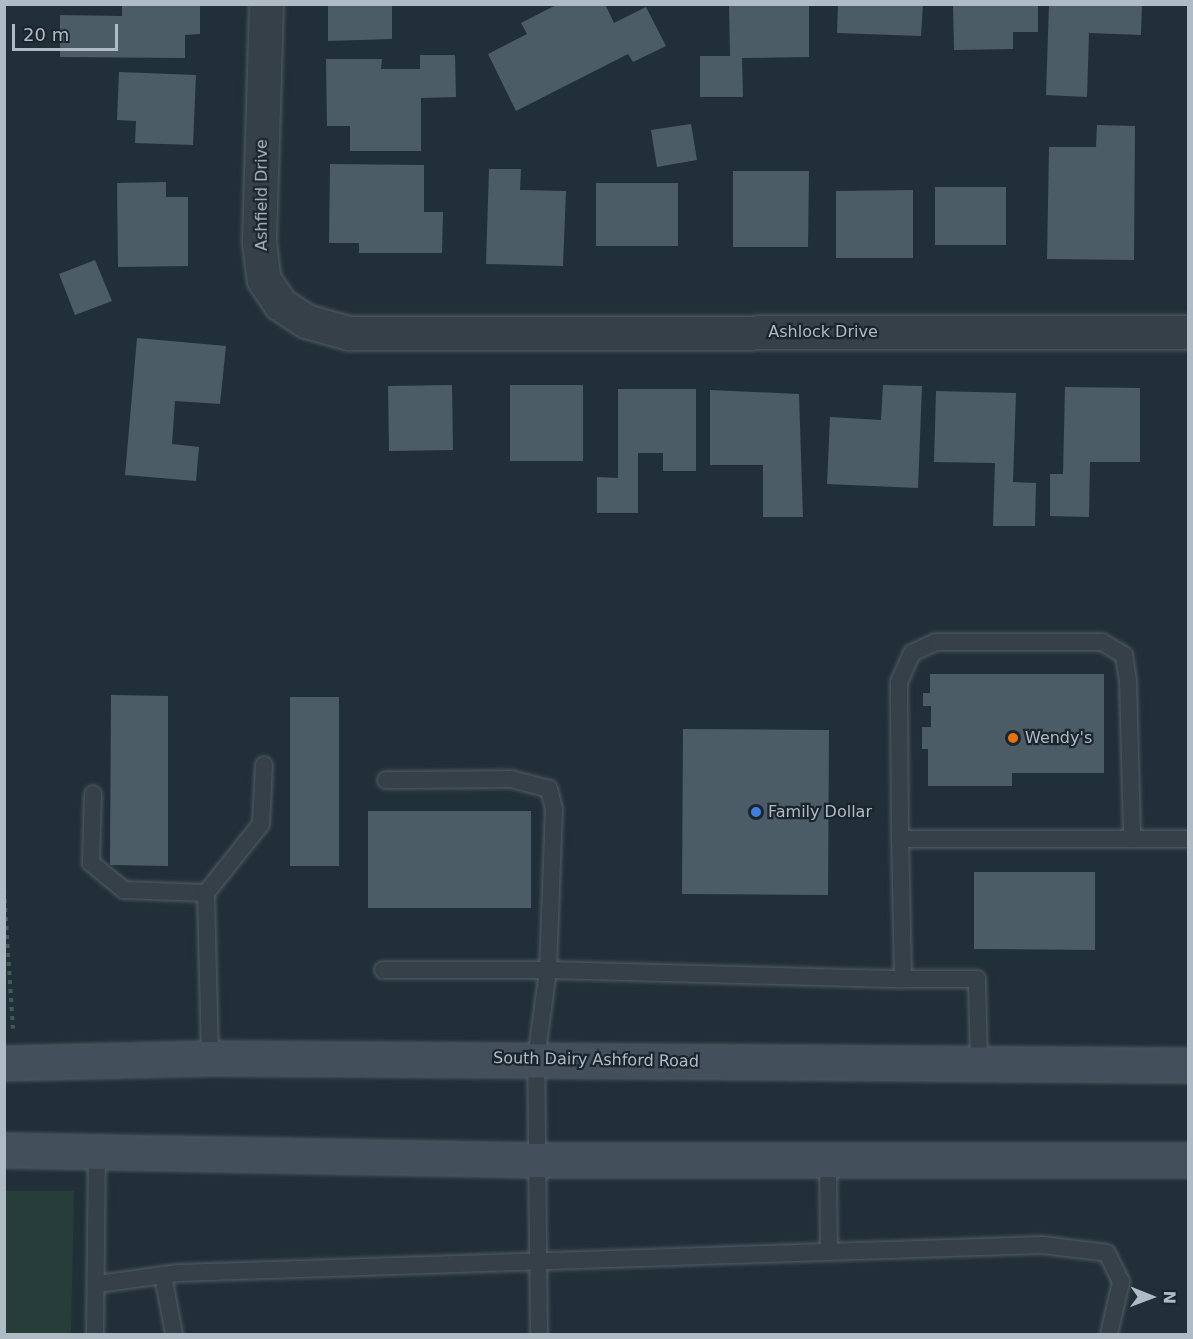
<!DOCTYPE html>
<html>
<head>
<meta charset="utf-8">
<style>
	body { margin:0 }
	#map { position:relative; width:1193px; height:1339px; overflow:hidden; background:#212f38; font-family:"DejaVu Sans",sans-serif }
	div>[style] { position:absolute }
	.green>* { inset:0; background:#263d3a }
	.building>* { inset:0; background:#4c5c67 }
	.path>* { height:4px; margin-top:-2px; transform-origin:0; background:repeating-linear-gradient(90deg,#435857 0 4.5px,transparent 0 9px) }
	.roads { filter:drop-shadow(0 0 2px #525e66) drop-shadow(0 0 2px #525e66) }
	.lane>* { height:16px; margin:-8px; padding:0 8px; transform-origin:8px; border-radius:8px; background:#354049 }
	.street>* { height:33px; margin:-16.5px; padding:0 16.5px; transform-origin:16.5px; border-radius:16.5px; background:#354049 }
	.secondary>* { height:33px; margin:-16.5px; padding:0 16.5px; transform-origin:16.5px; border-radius:16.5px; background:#43505c }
	.dots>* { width:16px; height:16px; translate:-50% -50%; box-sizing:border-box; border:3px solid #1a252d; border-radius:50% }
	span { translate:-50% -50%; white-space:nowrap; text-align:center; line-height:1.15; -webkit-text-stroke:4.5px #1a252d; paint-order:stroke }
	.street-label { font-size:16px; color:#afbbc5 }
	.poi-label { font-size:16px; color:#afbbc5 }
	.left { translate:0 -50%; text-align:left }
	.frame { position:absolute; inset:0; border:6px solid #afbbc5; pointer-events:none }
	.north { position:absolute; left:1121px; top:1267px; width:60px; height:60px; -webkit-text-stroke:4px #1a252d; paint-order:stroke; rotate:91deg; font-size:16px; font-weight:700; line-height:24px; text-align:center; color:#afbbc5 }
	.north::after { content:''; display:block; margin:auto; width:21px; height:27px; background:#afbbc5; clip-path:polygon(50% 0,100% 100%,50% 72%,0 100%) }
	.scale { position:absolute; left:12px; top:24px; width:106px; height:27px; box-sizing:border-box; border:3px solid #afbbc5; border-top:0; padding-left:8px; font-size:18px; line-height:21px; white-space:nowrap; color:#afbbc5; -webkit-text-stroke:4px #1a252d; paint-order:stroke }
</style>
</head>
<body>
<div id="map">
	<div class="green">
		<i style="clip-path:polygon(5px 1191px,74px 1191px,71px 1334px,5px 1334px)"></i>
	</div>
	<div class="building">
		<i style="clip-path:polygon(122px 4px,200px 4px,200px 34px,185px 35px,185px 58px,60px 57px,60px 15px,122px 16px)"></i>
		<i style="clip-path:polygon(328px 4px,392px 4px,392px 39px,328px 41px)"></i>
		<i style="clip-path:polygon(558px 4px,605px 4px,614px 23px,646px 7px,666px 46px,633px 62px,628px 54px,516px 111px,488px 54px,527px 34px,521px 23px)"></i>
		<i style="clip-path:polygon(729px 4px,809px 4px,809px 57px,742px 58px,743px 97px,700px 97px,700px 56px,730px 56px)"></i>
		<i style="clip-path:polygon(838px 4px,923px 4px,921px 36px,837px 33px)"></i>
		<i style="clip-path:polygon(953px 4px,1038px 4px,1038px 32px,1013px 32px,1013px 49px,954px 50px)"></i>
		<i style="clip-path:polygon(1049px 4px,1142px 4px,1141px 35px,1089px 33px,1087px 97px,1046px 95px)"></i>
		<i style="clip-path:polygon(420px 55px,455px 55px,456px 97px,421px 98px,421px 151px,350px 151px,350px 126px,327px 126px,326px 59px,382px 59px,381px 69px,420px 69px)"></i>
		<i style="clip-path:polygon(119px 72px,196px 75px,193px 145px,135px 143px,136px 121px,117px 120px)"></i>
		<i style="clip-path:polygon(691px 124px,697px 160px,657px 167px,651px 130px)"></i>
		<i style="clip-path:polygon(1097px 125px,1135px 126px,1134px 260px,1047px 259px,1049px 147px,1096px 147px)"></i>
		<i style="clip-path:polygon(330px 164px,424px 165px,424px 212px,443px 212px,442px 253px,359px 253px,359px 243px,329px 243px)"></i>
		<i style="clip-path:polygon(489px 169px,521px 169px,520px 190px,566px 191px,563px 266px,486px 264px)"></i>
		<i style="clip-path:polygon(733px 171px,809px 171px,808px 247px,733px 247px)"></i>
		<i style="clip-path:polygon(166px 182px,166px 197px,188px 197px,188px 266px,118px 267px,117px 183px)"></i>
		<i style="clip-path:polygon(596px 183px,678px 183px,678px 246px,596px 246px)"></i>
		<i style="clip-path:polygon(935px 187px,1006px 187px,1006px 245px,935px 245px)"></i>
		<i style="clip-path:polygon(913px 190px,913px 258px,836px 258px,836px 191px)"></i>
		<i style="clip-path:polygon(95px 260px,112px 301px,75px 315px,59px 274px)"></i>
		<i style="clip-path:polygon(137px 338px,226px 346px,220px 404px,175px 401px,172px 444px,199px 447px,196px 481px,125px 475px)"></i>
		<i style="clip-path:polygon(452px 385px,453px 450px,389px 451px,388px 386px)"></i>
		<i style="clip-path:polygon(510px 385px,583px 385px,583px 461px,510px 461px)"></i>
		<i style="clip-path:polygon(883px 385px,922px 386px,918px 488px,827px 484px,830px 417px,881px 420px)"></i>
		<i style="clip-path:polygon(1065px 387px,1140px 388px,1140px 462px,1090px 462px,1089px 517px,1050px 516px,1050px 474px,1063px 474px)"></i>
		<i style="clip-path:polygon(618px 389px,696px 389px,696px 471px,663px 471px,663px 453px,638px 453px,638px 513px,597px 513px,597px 477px,618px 478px)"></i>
		<i style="clip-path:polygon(710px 390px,799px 394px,803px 517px,763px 517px,763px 465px,710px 465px)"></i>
		<i style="clip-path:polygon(936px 391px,1016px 393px,1013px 482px,1036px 483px,1035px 526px,993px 526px,995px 463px,934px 462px)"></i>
		<i style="clip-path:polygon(930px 674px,1104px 674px,1104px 773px,1012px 773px,1012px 786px,928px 786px,928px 749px,922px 749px,922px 727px,931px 727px,931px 706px,923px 706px,923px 693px,930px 693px)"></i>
		<i style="clip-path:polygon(111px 695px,168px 696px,168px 866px,110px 865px)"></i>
		<i style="clip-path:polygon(290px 697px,339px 697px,339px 866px,290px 866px)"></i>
		<i style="clip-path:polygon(683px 729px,829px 730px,828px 895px,682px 894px)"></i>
		<i style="clip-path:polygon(368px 811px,531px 811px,531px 908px,368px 908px)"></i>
		<i style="clip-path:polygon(974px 872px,1095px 872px,1095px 950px,974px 949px)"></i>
	</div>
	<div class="path">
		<i style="left:4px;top:890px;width:139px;rotate:86.3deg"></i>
	</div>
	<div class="roads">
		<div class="lane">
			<i style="left:93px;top:794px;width:69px;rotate:91.7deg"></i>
			<i style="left:91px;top:863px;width:43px;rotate:39.3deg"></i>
			<i style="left:124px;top:890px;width:82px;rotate:2.1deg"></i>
			<i style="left:900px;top:839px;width:157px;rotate:-90.4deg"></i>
			<i style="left:899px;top:682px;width:32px;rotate:-66deg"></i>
			<i style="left:912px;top:653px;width:26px;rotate:-25deg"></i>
			<i style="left:936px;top:642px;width:166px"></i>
			<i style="left:1102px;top:642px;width:26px;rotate:31deg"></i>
			<i style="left:1124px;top:655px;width:26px;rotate:81deg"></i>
			<i style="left:1128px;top:681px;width:158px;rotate:88.5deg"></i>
			<i style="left:383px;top:970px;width:165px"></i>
			<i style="left:548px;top:970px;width:161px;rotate:-87.9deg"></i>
			<i style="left:554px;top:809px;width:21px;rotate:-104deg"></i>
			<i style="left:549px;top:789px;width:39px;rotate:-165deg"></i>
			<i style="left:511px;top:779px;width:125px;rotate:179.5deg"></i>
			<i style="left:210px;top:1058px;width:165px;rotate:-91.4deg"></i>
			<i style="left:206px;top:893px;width:88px;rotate:-51.4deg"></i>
			<i style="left:261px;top:824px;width:59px;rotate:-87.1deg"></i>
			<i style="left:979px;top:1063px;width:84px;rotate:-91.4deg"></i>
			<i style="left:977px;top:979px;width:74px;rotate:180deg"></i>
			<i style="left:903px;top:979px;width:140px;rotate:-91.2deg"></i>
			<i style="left:900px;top:839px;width:288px"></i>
			<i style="left:828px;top:1159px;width:91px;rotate:89.4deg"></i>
			<i style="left:163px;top:1275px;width:60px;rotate:79.4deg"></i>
			<i style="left:98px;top:1284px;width:81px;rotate:-7.8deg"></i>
			<i style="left:178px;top:1273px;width:865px;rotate:-1.85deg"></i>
			<i style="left:1043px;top:1245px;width:64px;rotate:7.1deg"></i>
			<i style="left:1107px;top:1253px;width:32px;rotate:64deg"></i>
			<i style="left:1121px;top:1282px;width:53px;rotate:103deg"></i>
			<i style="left:95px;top:1334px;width:184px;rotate:-89.4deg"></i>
			<i style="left:539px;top:1334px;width:275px;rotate:-90.6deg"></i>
			<i style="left:536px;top:1059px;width:90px;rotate:-82.3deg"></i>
			<i style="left:548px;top:970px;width:355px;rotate:1.5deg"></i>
		</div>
		<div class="street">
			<i style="left:266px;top:4px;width:238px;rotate:91.7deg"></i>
			<i style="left:259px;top:242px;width:38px;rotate:83deg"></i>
			<i style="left:264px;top:280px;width:29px;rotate:56deg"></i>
			<i style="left:280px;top:304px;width:31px;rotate:33deg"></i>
			<i style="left:306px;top:321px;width:45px;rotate:15.6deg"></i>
			<i style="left:349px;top:333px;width:839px;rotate:-0.07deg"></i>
		</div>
		<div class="secondary">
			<i style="left:4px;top:1063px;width:206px;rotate:-1.4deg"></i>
			<i style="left:210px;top:1058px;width:978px;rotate:0.41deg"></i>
			<i style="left:4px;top:1150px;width:532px;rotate:1.08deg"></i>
			<i style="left:536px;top:1160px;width:652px"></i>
		</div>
	</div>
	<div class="dots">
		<i style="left:1013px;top:738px;background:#e8710a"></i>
		<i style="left:756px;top:812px;background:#3f7fe0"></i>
	</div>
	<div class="street-label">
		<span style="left:262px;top:195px;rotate:-90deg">Ashfield Drive</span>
		<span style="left:823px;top:332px">Ashlock Drive</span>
		<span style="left:596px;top:1060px;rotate:1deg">South Dairy Ashford Road</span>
	</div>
	<div class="poi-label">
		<span class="left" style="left:1025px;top:738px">Wendy's</span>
		<span class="left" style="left:768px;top:812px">Family Dollar</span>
	</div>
	<div class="frame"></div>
	<div class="north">N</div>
	<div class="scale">20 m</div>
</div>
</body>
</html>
